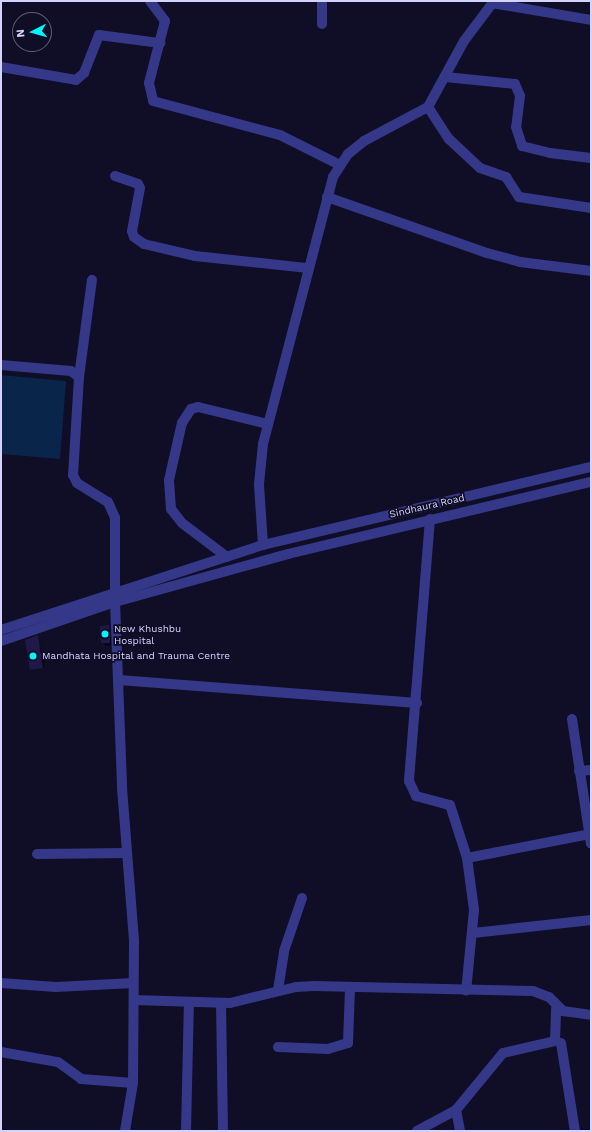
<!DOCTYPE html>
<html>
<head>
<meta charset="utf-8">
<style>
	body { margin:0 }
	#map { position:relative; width:592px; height:1132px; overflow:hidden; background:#100d26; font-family:"Work Sans",sans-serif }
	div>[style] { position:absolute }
	.water>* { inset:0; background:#09254a }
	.shadow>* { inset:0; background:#0007 }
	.building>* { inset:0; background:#1f1848 }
	.minor>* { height:10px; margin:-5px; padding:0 5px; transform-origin:5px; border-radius:5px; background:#353888 }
	.tertiary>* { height:10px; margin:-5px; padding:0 5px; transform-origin:5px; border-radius:5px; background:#353888 }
	.dots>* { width:11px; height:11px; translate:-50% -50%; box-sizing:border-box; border:2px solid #100d26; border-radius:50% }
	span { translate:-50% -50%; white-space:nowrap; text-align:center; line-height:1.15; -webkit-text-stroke:3.5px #100d26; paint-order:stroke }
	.street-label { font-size:10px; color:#d4d2ff }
	.poi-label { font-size:10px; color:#d4d2ff }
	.left { translate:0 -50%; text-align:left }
	.frame { position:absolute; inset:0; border:2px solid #d4d2ff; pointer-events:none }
	.north { position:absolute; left:12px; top:12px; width:40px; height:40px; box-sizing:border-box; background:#100d26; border:1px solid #5e5c7d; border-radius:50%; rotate:264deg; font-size:11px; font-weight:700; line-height:16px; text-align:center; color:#d4d2ff }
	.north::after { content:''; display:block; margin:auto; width:14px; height:18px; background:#00f5fd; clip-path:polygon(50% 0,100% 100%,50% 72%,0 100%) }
</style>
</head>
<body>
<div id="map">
	<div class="water">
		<i style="clip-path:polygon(1px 375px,66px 381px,60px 459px,1px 454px)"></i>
	</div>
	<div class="shadow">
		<i style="clip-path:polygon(109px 626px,112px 645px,105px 646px,101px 627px)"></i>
		<i style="clip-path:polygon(38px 636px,45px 667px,31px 670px)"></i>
	</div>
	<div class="building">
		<i style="clip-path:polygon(109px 625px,110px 643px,101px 643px,100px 626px)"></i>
		<i style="clip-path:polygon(38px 635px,43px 668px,30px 670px,25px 640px)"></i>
	</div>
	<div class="minor">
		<i style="left:150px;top:1px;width:25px;rotate:53deg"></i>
		<i style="left:165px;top:21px;width:64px;rotate:104.5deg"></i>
		<i style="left:149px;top:83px;width:18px;rotate:77deg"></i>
		<i style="left:153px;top:101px;width:131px;rotate:15deg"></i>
		<i style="left:280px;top:135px;width:67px;rotate:26.6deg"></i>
		<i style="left:322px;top:1px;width:23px;rotate:90deg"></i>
		<i style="left:492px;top:3px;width:100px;rotate:9.7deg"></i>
		<i style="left:1px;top:67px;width:76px;rotate:9.8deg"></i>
		<i style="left:76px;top:80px;width:11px;rotate:-41deg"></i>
		<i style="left:84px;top:73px;width:41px;rotate:-68.5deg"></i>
		<i style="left:99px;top:35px;width:62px;rotate:7.5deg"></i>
		<i style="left:445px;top:77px;width:70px;rotate:5.7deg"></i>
		<i style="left:515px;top:84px;width:13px;rotate:67deg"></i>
		<i style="left:520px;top:96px;width:31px;rotate:97deg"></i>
		<i style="left:516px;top:127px;width:20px;rotate:72deg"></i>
		<i style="left:522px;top:146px;width:29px;rotate:14deg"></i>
		<i style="left:550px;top:153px;width:41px;rotate:7deg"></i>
		<i style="left:428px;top:107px;width:38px;rotate:57deg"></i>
		<i style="left:449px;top:139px;width:42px;rotate:43.1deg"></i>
		<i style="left:480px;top:168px;width:28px;rotate:19deg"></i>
		<i style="left:506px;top:177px;width:24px;rotate:57deg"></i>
		<i style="left:519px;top:197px;width:73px;rotate:8.7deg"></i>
		<i style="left:115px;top:176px;width:24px;rotate:19deg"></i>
		<i style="left:138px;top:184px;width:4px;rotate:63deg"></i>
		<i style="left:140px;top:188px;width:44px;rotate:100.5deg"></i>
		<i style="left:132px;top:231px;width:6px;rotate:72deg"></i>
		<i style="left:134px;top:237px;width:12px;rotate:35deg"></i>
		<i style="left:144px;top:244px;width:52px;rotate:13.2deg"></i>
		<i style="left:195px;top:256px;width:114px;rotate:6.1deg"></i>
		<i style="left:327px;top:197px;width:170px;rotate:19.3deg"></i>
		<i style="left:487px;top:253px;width:34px;rotate:15deg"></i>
		<i style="left:520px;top:262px;width:72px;rotate:7.2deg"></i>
		<i style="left:1px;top:365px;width:70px;rotate:4.9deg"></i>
		<i style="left:71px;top:371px;width:10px;rotate:37deg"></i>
		<i style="left:79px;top:377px;width:98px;rotate:93.5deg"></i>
		<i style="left:73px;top:475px;width:9px;rotate:63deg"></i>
		<i style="left:77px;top:483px;width:36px;rotate:32deg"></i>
		<i style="left:108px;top:502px;width:17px;rotate:66deg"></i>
		<i style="left:115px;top:518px;width:75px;rotate:90deg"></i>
		<i style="left:79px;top:377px;width:98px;rotate:-82.4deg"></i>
		<i style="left:430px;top:519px;width:263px;rotate:94.6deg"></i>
		<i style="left:409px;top:781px;width:17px;rotate:65deg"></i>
		<i style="left:416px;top:796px;width:35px;rotate:15deg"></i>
		<i style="left:450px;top:805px;width:56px;rotate:72.2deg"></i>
		<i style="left:467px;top:858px;width:52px;rotate:82.3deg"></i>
		<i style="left:474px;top:910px;width:81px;rotate:95.6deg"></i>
		<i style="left:263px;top:545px;width:61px;rotate:-93.8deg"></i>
		<i style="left:259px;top:484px;width:40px;rotate:-84.3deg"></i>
		<i style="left:263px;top:444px;width:276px;rotate:-75.3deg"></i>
		<i style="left:333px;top:177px;width:27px;rotate:-57deg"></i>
		<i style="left:348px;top:154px;width:21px;rotate:-39deg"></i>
		<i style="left:364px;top:141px;width:72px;rotate:-28deg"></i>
		<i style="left:428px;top:107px;width:75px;rotate:-61.4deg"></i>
		<i style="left:464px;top:41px;width:50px;rotate:-53.1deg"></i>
		<i style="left:227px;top:557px;width:56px;rotate:-142.9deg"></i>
		<i style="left:182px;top:523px;width:18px;rotate:-128deg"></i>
		<i style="left:171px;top:509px;width:29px;rotate:-94deg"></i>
		<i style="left:169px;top:480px;width:58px;rotate:-77.2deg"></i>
		<i style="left:182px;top:423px;width:17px;rotate:-57deg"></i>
		<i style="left:191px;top:409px;width:7px;rotate:-16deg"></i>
		<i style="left:198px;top:407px;width:72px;rotate:13.7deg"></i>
		<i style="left:115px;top:602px;width:186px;rotate:87.8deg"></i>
		<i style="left:122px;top:788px;width:152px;rotate:85.5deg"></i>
		<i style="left:134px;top:940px;width:143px;rotate:90.4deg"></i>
		<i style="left:133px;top:1083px;width:49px;rotate:99.5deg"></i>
		<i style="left:119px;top:680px;width:299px;rotate:4.4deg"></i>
		<i style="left:572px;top:719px;width:126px;rotate:81.4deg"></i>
		<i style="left:579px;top:771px;width:12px;rotate:-5deg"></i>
		<i style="left:37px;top:854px;width:90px;rotate:-0.6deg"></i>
		<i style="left:467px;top:858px;width:126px;rotate:-11deg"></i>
		<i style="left:473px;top:933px;width:119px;rotate:-6.3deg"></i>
		<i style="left:1px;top:983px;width:55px;rotate:4.2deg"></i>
		<i style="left:56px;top:987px;width:77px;rotate:-3deg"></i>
		<i style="left:278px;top:990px;width:39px;rotate:-81deg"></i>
		<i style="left:284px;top:951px;width:56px;rotate:-71.2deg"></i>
		<i style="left:134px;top:1000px;width:96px;rotate:1.8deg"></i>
		<i style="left:230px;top:1003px;width:68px;rotate:-13.6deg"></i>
		<i style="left:296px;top:987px;width:18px;rotate:-3deg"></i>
		<i style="left:314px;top:986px;width:219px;rotate:1.3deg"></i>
		<i style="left:533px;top:991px;width:17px;rotate:21deg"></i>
		<i style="left:549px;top:997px;width:20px;rotate:45deg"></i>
		<i style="left:563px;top:1011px;width:28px;rotate:8deg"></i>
		<i style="left:221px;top:1003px;width:128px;rotate:89.1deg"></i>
		<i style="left:561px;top:1043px;width:89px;rotate:81deg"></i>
		<i style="left:278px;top:1047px;width:50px;rotate:2.3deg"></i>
		<i style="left:328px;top:1049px;width:21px;rotate:-17deg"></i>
		<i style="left:348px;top:1043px;width:55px;rotate:-87.9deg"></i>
		<i style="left:1px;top:1052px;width:58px;rotate:10deg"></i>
		<i style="left:58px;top:1062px;width:29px;rotate:36deg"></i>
		<i style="left:81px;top:1079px;width:52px;rotate:4.4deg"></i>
		<i style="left:456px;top:1110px;width:21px;rotate:79deg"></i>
		<i style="left:186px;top:1131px;width:129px;rotate:-88.7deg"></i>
		<i style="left:417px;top:1131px;width:44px;rotate:-28.3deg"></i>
		<i style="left:456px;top:1110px;width:74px;rotate:-50.5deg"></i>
		<i style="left:503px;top:1053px;width:53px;rotate:-13deg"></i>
		<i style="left:555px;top:1041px;width:33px;rotate:-88deg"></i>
	</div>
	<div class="tertiary">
		<i style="left:1px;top:630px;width:275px;rotate:-18deg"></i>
		<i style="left:263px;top:545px;width:337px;rotate:-13.4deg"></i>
		<i style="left:1px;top:641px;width:120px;rotate:-18.9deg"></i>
		<i style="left:115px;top:602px;width:180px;rotate:-15.5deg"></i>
		<i style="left:288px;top:554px;width:311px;rotate:-13.4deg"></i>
	</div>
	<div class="dots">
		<i style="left:105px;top:634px;background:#00f5fd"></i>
		<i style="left:33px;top:656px;background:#00f5fd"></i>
	</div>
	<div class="street-label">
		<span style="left:427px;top:506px;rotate:-13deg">Sindhaura Road</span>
	</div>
	<div class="poi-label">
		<span class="left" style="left:114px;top:634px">New Khushbu<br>Hospital</span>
		<span class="left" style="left:42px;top:656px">Mandhata Hospital and Trauma Centre</span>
	</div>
	<div class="frame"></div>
	<div class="north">N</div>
</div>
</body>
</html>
